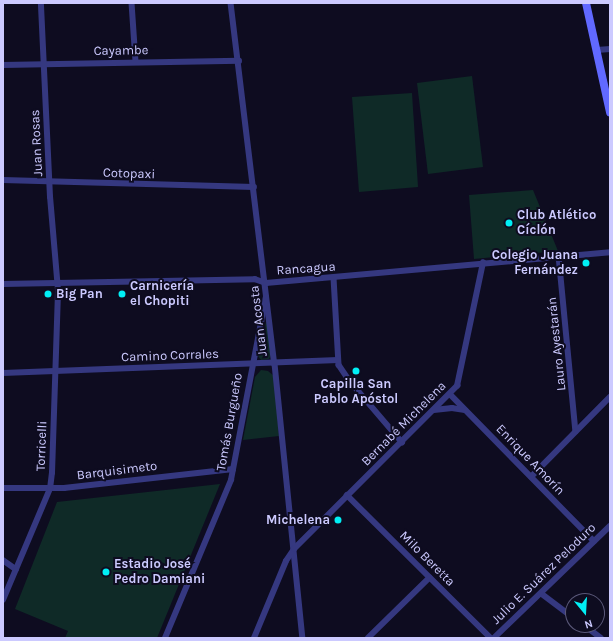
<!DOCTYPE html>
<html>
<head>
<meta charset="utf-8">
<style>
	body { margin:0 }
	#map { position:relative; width:613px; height:641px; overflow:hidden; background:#0e0c20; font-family:Karla,sans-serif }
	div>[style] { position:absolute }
	.green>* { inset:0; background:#0f2a27 }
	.street>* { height:5.5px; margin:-2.75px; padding:0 2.75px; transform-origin:2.75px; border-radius:2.75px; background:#353880 }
	.secondary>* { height:8px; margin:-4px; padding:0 4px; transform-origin:4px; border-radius:4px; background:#6169ff }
	.dots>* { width:11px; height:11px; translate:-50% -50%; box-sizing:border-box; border:2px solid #0e0c20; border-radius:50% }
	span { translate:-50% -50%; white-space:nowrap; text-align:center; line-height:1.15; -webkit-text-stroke:4px #0e0c20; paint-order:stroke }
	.street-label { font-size:13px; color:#cccaff }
	.poi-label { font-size:13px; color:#cccaff; font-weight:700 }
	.left { translate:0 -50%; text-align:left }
	.right { translate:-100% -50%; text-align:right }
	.frame { position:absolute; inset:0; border:4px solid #cccaff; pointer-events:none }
	.north { position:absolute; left:565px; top:593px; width:40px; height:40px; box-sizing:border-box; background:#0e0c20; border:1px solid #5a5879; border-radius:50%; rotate:162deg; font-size:11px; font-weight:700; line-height:16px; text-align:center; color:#cccaff }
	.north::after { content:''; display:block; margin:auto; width:14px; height:18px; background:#00eff5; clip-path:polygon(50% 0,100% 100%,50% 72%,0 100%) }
</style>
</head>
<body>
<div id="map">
	<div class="green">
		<i style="clip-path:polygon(472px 76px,483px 167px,428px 174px,417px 83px)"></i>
		<i style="clip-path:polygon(412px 93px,418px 187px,359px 192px,352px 97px)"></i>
		<i style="clip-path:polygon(533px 190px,558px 251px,474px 259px,469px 195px)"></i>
		<i style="clip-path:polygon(266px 322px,268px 324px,271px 355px,269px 359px,261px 360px,258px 356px)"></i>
		<i style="clip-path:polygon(261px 370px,268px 371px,274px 376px,279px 436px,243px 440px,255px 377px)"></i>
		<i style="clip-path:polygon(220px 484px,157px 638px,65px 638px,68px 631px,15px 609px,57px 502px)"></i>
	</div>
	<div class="street">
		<i style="left:132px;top:3px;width:59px;rotate:86.1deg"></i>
		<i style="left:231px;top:3px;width:364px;rotate:83.1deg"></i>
		<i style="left:275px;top:364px;width:275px;rotate:84.2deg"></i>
		<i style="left:597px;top:50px;width:13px;rotate:-4deg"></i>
		<i style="left:3px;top:65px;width:236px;rotate:-1deg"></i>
		<i style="left:3px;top:180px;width:251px;rotate:1.6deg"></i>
		<i style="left:559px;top:256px;width:176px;rotate:84.5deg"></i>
		<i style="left:334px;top:278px;width:87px;rotate:86.7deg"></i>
		<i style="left:339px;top:365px;width:18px;rotate:56deg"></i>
		<i style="left:349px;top:380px;width:82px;rotate:49.5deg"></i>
		<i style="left:3px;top:284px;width:252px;rotate:-1.1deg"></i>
		<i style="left:255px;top:279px;width:12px;rotate:20deg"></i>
		<i style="left:266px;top:283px;width:345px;rotate:-5.1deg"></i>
		<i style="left:3px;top:373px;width:335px;rotate:-2.2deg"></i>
		<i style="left:450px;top:394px;width:206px;rotate:45.6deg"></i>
		<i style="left:434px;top:410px;width:18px;rotate:-6deg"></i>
		<i style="left:452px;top:408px;width:13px;rotate:9deg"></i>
		<i style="left:531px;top:477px;width:112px;rotate:-45.4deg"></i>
		<i style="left:3px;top:488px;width:61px"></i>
		<i style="left:64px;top:488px;width:170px;rotate:-6.4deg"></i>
		<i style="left:347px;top:495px;width:203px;rotate:44.8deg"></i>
		<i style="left:3px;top:560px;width:16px;rotate:35deg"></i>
		<i style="left:542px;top:594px;width:39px;rotate:37deg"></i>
		<i style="left:3px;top:600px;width:121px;rotate:-67.1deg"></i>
		<i style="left:50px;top:489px;width:16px;rotate:-83deg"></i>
		<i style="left:52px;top:473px;width:183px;rotate:-88.1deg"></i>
		<i style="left:58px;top:290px;width:93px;rotate:-94.9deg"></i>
		<i style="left:50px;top:197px;width:194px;rotate:-92.7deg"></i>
		<i style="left:584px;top:625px;width:21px;rotate:37deg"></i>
		<i style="left:165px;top:638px;width:171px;rotate:-67.3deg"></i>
		<i style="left:231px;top:480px;width:186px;rotate:-79.2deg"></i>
		<i style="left:254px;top:638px;width:83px;rotate:-67.4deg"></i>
		<i style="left:286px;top:561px;width:14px;rotate:-56deg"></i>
		<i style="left:294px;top:549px;width:231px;rotate:-45deg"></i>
		<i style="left:457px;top:386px;width:126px;rotate:-78.1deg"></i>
		<i style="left:368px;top:638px;width:86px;rotate:-44.5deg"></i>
		<i style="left:494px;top:638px;width:161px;rotate:-44deg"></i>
	</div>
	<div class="secondary">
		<i style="left:586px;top:3px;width:112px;rotate:77.6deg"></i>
	</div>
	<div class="dots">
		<i style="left:509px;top:223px;background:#00eff5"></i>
		<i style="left:586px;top:263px;background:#00eff5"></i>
		<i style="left:48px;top:294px;background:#00eff5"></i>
		<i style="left:122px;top:294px;background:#00eff5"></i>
		<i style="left:356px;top:371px;background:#00eff5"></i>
		<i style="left:338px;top:520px;background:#00eff5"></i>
		<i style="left:106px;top:572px;background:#00eff5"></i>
	</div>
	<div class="street-label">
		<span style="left:121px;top:51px;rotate:-1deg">Cayambe</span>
		<span style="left:37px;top:143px;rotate:-93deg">Juan Rosas</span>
		<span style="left:129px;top:174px;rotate:2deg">Cotopaxi</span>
		<span style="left:306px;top:269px;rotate:-4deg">Rancagua</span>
		<span style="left:259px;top:321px;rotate:-97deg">Juan Acosta</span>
		<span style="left:557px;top:344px;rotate:-96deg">Lauro Ayestarán</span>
		<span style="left:170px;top:356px;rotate:-2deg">Camino Corrales</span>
		<span style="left:230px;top:422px;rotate:-80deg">Tomás Burgueño</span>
		<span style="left:404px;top:424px;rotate:-45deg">Bernabé Michelena</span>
		<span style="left:42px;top:446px;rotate:-88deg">Torricelli</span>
		<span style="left:530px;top:460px;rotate:46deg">Enrique Amorín</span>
		<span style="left:117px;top:471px;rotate:-7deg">Barquisimeto</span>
		<span style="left:427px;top:559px;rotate:45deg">Milo Beretta</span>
		<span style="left:544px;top:574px;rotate:-44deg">Julio E. Suárez Peloduro</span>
	</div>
	<div class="poi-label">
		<span class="left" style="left:517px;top:223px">Club Atlético<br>Cíclón</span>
		<span class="right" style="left:578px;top:263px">Colegio Juana<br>Fernández</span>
		<span class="left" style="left:130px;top:294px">Carnicería<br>el Chopiti</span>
		<span class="left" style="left:56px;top:294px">Big Pan</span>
		<span style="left:356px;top:392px">Capilla San<br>Pablo Apóstol</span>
		<span class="right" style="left:330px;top:520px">Michelena</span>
		<span class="left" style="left:114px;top:572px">Estadio José<br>Pedro Damiani</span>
	</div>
	<div class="frame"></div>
	<div class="north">N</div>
</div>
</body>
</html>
